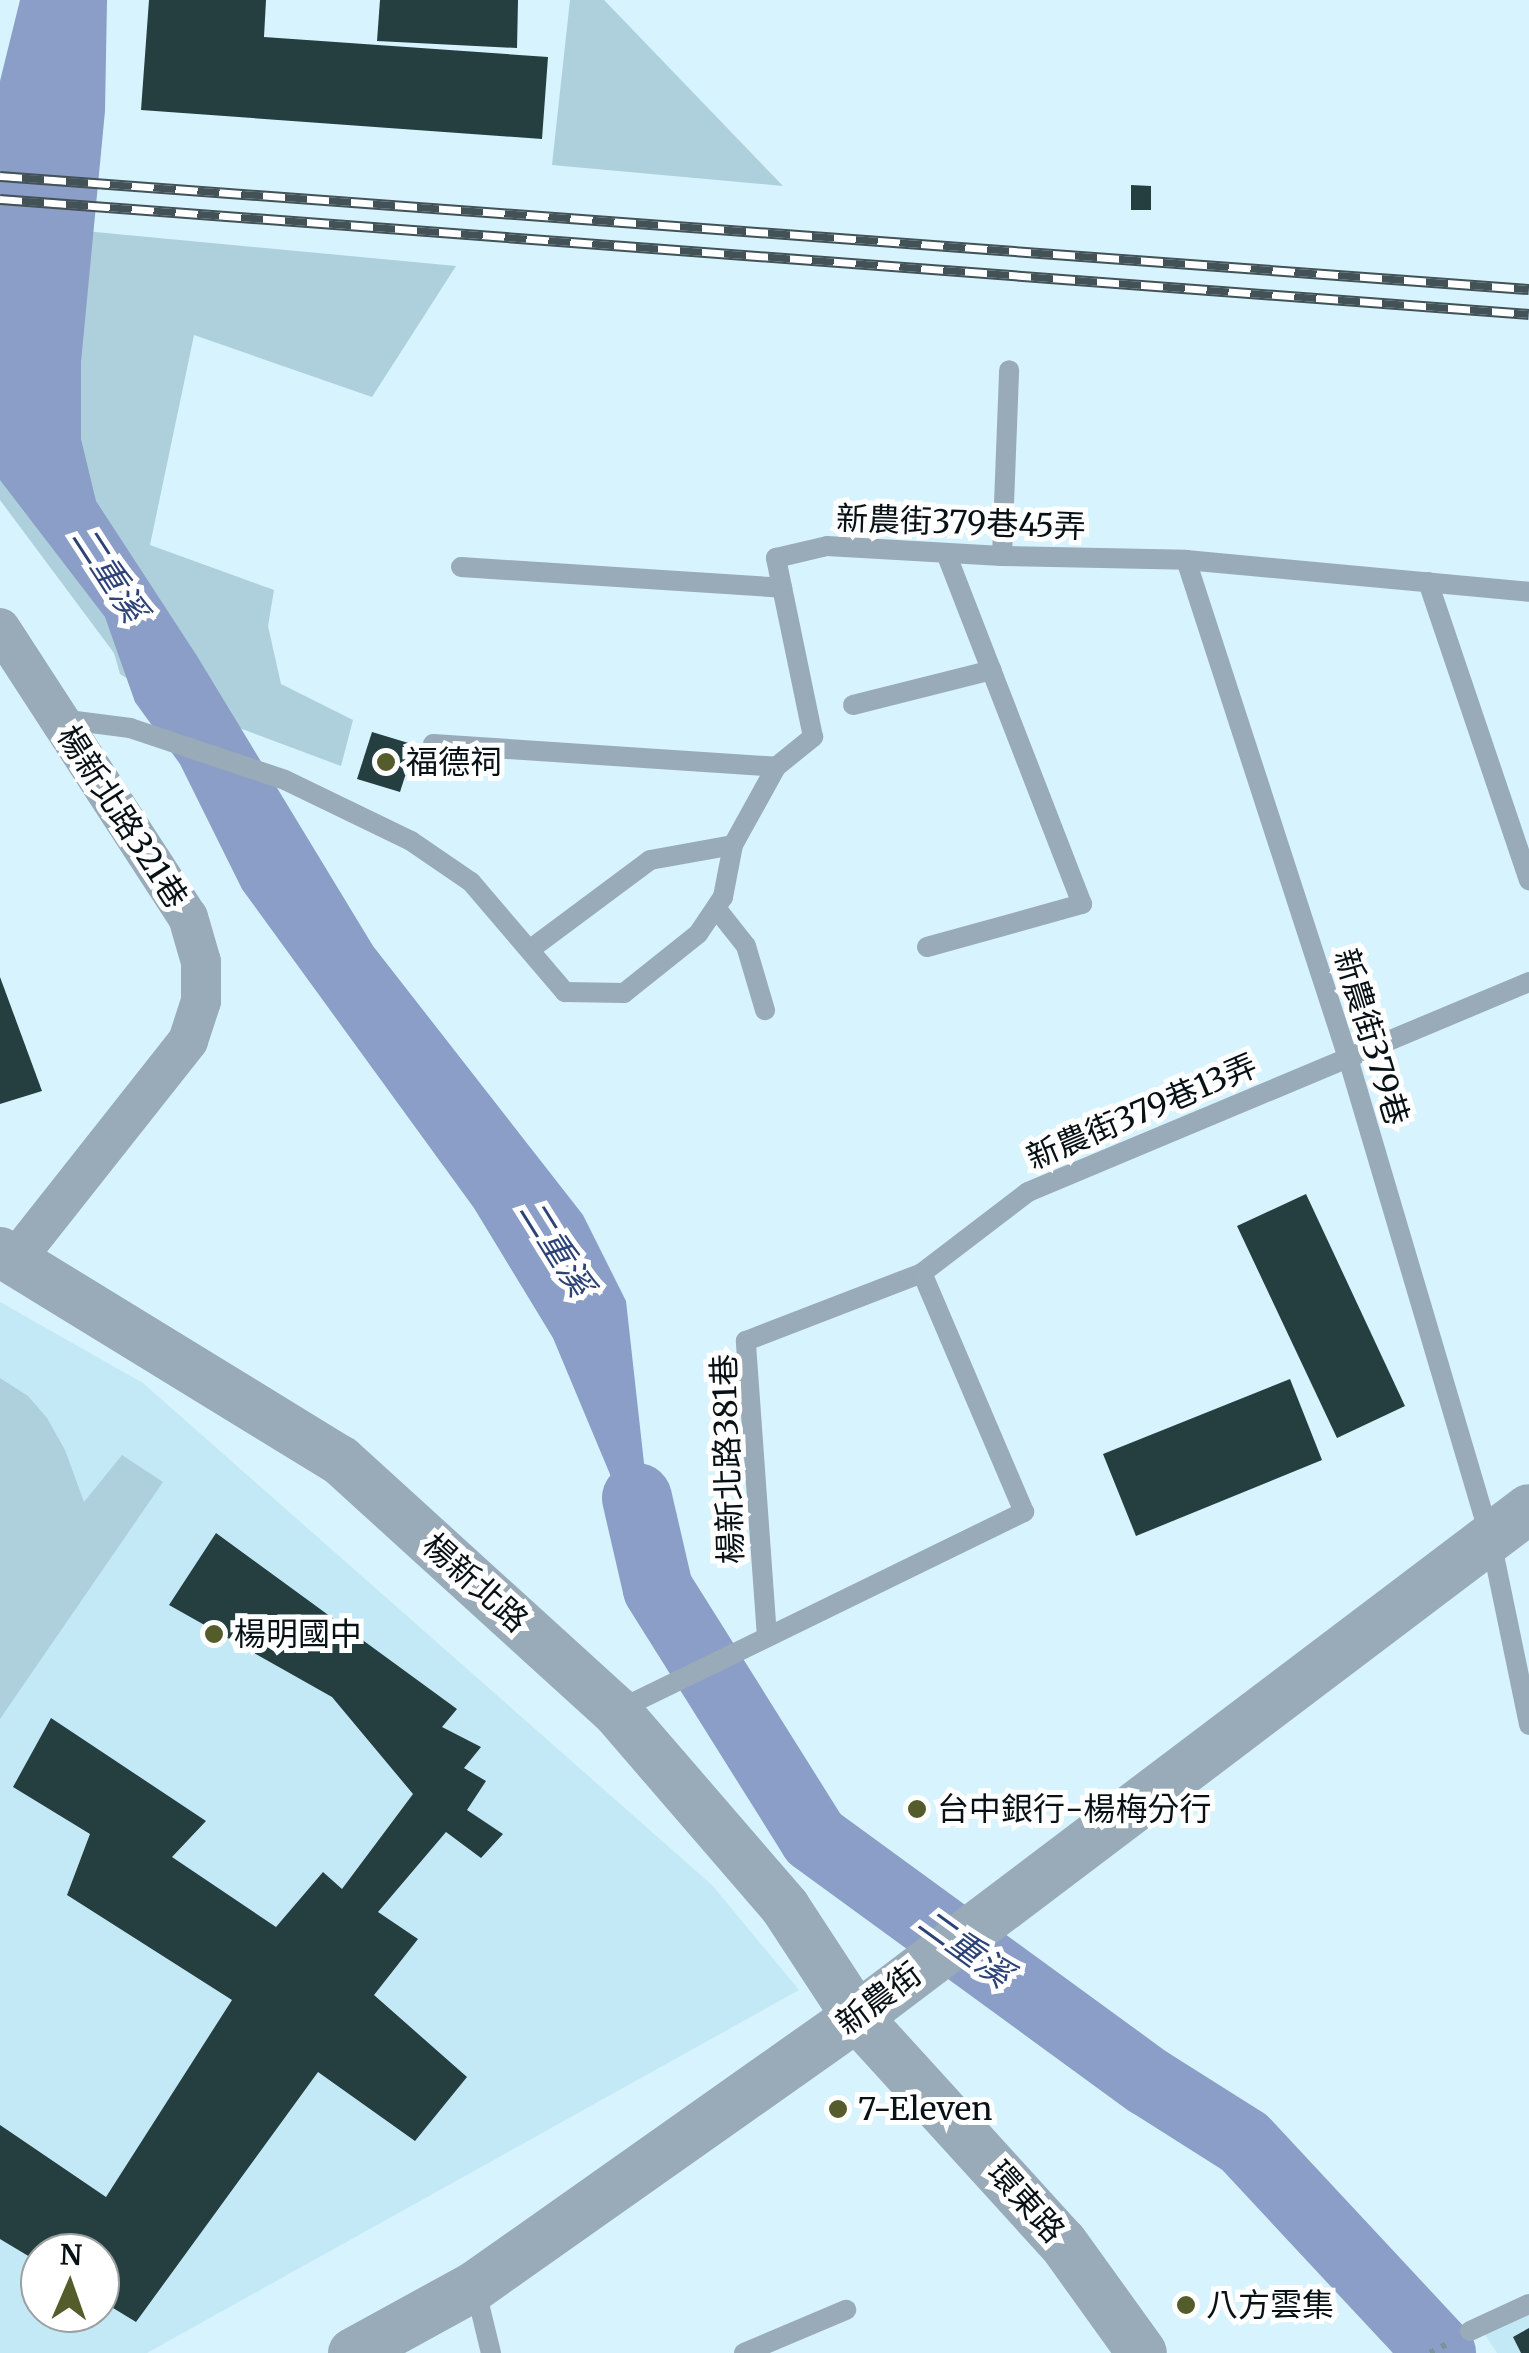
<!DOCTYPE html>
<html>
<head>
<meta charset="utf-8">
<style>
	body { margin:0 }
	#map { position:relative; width:1529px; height:2353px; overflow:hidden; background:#d7f3fd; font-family:Merriweather,"Noto Sans TC",serif }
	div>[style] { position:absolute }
	.built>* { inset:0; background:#c4e9f6 }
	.green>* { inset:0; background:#aecfdc }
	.water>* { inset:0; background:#8b9ec7 }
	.river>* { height:70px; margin:-35px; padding:0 35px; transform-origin:35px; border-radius:35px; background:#8b9ec7 }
	.building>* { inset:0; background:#253f41 }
	.path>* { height:6px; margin-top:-3px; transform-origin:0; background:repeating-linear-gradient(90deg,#7d9198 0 5px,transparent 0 13px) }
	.service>* { height:20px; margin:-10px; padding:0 10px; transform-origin:10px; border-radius:10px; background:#99aab9 }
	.minor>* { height:40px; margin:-20px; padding:0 20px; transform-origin:20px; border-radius:20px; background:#99aab9 }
	.tertiary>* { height:50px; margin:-25px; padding:0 25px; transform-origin:25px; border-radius:25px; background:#99aab9 }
	.rail>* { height:11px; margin-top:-5.5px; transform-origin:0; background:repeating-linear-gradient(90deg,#fff 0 22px,#435257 0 44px); box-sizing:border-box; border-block:2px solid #435257 }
	.dots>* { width:28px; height:28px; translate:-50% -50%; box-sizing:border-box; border:5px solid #fff; border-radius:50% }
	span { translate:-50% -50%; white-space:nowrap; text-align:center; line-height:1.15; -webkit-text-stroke:10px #fff; paint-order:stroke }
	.street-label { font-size:32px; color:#081115 }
	.poi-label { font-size:32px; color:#081115 }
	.left { translate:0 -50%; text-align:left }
	.water-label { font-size:35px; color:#2d4277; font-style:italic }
	.north { position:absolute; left:20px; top:2233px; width:100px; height:100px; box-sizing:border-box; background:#fff; border:2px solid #9ca0a1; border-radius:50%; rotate:2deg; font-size:28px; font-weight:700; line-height:40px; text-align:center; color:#081115 }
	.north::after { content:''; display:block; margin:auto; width:35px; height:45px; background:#555c2b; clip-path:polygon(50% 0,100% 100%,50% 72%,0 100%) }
</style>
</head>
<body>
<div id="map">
	<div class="built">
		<i style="clip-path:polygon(evenodd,0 1302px,143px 1383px,712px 1885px,799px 1990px,147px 2353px,0 2353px,0 1302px,40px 2253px,100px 2253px,100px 2313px,40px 2313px,40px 2253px)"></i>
		<i style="clip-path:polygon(1529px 2315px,1529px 2353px,1497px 2353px,1485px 2335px)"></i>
	</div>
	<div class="green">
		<i style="clip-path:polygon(570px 0,604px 0,783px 186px,552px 165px)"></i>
		<i style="clip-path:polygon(0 223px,456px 266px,372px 397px,194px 335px,150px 545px,274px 590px,268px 626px,281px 684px,353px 720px,341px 766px,159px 698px,120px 674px,114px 653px,0 500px)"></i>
		<i style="clip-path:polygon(0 1378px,28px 1396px,47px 1418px,65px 1450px,84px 1502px,122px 1455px,163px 1482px,0 1719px)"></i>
	</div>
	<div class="water">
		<i style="clip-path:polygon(20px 0,107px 0,105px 111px,81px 362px,81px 439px,96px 501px,197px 656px,373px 946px,583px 1215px,626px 1301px,658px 1589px,553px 1338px,474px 1208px,242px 889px,180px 764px,135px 702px,105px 617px,0 480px,0 81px)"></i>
	</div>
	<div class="river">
		<i style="left:637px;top:1498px;width:93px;rotate:77deg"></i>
		<i style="left:658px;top:1589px;width:294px;rotate:57.9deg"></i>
		<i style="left:814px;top:1838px;width:414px;rotate:36.1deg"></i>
		<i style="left:1149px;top:2082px;width:112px;rotate:32.3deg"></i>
		<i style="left:1244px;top:2142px;width:289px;rotate:47deg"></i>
	</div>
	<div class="building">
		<i style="clip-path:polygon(149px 0,266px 0,264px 37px,548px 57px,542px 139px,141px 110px)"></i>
		<i style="clip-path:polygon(380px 0,518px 0,517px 48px,377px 41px)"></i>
		<i style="clip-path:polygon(1131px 185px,1151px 186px,1151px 210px,1131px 210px)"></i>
		<i style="clip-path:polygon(372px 732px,415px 745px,400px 792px,357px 779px)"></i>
		<i style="clip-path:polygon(0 977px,42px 1091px,0 1104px)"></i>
		<i style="clip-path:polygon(1306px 1194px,1405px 1406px,1337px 1438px,1237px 1226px)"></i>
		<i style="clip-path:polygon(1290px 1379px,1322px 1460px,1136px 1536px,1103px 1454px)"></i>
		<i style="clip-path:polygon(216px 1533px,457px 1709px,442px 1727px,481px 1747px,464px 1768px,486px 1781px,467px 1810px,503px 1834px,481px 1858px,446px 1832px,378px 1912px,418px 1939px,374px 1995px,467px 2077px,415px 2141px,318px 2072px,136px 2322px,100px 2300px,100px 2253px,40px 2253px,40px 2263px,0 2239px,0 2125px,106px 2197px,232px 2000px,67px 1895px,90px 1834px,13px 1787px,51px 1718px,206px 1821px,172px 1857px,276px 1927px,323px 1872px,342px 1889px,413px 1794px,332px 1697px,169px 1605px)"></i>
		<i style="clip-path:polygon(1529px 2328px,1529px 2353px,1521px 2353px,1513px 2337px)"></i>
	</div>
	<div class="path">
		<i style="left:1430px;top:2353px;width:19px;rotate:-28deg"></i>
	</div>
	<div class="service">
		<i style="left:1002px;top:556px;width:186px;rotate:-87.8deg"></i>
		<i style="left:1186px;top:560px;width:524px;rotate:71.98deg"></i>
		<i style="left:1348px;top:1058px;width:499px;rotate:73.5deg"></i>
		<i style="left:1490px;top:1536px;width:193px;rotate:78.3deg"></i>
		<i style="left:461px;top:567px;width:322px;rotate:3.7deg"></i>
		<i style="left:1428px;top:582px;width:315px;rotate:71.3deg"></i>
		<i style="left:853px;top:705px;width:143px;rotate:-14.1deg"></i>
		<i style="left:60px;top:719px;width:71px;rotate:7.3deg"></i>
		<i style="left:130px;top:728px;width:163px;rotate:18.5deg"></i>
		<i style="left:285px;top:780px;width:140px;rotate:25.8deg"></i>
		<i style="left:411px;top:841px;width:73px;rotate:34.3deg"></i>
		<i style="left:471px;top:882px;width:145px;rotate:49.5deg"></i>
		<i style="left:565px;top:992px;width:59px;rotate:1deg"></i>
		<i style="left:624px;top:993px;width:95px;rotate:-38.6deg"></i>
		<i style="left:698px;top:934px;width:45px;rotate:-56deg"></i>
		<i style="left:723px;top:897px;width:53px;rotate:-79.1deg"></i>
		<i style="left:733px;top:845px;width:89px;rotate:-61.1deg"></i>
		<i style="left:776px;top:767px;width:48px;rotate:-39deg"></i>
		<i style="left:813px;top:737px;width:183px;rotate:-101.7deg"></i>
		<i style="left:776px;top:558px;width:52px;rotate:-13.2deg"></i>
		<i style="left:827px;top:546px;width:175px;rotate:3.3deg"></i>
		<i style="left:1002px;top:556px;width:184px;rotate:1.2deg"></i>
		<i style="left:1186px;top:560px;width:344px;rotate:5.3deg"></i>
		<i style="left:433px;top:744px;width:344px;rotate:3.8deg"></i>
		<i style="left:716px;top:908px;width:48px;rotate:51.7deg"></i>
		<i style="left:746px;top:946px;width:67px;rotate:73.5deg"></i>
		<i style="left:927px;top:947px;width:161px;rotate:-15.5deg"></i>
		<i style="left:1082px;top:904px;width:376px;rotate:-111.2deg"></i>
		<i style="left:532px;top:948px;width:147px;rotate:-36.7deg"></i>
		<i style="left:650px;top:860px;width:84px;rotate:-10.2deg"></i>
		<i style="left:767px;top:1637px;width:297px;rotate:-94.1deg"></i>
		<i style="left:746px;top:1341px;width:189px;rotate:-21.1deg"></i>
		<i style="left:922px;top:1273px;width:133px;rotate:-37.4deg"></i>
		<i style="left:1028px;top:1192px;width:543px;rotate:-22.74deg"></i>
		<i style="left:618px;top:1710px;width:452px;rotate:-26deg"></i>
		<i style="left:1024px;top:1512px;width:260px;rotate:-113.1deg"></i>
		<i style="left:475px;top:2287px;width:68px;rotate:76.4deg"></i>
		<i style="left:1470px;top:2331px;width:65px;rotate:-24.6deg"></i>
		<i style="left:744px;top:2353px;width:111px;rotate:-22.9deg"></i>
	</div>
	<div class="minor">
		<i style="left:0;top:628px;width:345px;rotate:57deg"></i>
		<i style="left:188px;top:917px;width:47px;rotate:73.9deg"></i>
		<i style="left:201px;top:962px;width:39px;rotate:90deg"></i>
		<i style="left:201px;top:1001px;width:42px;rotate:108deg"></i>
		<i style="left:188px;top:1041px;width:278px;rotate:128.3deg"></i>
	</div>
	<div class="tertiary">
		<i style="left:0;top:1252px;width:399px;rotate:31.5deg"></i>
		<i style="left:340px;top:1460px;width:373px;rotate:42.3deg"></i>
		<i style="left:616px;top:1711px;width:259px;rotate:49.2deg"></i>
		<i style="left:785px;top:1907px;width:131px;rotate:56.8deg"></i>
		<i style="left:857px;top:2017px;width:306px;rotate:47.7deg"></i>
		<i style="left:1063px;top:2243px;width:135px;rotate:54.3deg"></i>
		<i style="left:353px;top:2353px;width:139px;rotate:-28.8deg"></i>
		<i style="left:475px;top:2286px;width:467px;rotate:-35.2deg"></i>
		<i style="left:857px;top:2017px;width:842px;rotate:-37.09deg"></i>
	</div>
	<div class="rail">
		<i style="left:0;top:176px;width:1533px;rotate:4.23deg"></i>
		<i style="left:0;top:199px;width:1533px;rotate:4.3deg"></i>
	</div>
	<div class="dots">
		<i style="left:386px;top:762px;background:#555c2b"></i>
		<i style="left:214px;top:1634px;background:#555c2b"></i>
		<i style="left:917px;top:1809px;background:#555c2b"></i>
		<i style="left:838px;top:2109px;background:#555c2b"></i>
		<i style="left:1186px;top:2305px;background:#555c2b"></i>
	</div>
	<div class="street-label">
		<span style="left:961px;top:523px;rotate:2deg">新農街379巷45弄</span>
		<span style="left:122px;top:817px;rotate:57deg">楊新北路321巷</span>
		<span style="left:1371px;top:1037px;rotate:73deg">新農街379巷</span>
		<span style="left:1142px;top:1112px;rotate:-23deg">新農街379巷13弄</span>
		<span style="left:728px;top:1459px;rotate:-92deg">楊新北路381巷</span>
		<span style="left:475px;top:1583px;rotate:42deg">楊新北路</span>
		<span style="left:879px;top:1999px;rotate:-37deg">新農街</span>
		<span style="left:1026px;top:2202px;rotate:48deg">環東路</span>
	</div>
	<div class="poi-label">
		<span class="left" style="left:406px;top:762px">福德祠</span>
		<span class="left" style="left:234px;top:1634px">楊明國中</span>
		<span class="left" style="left:937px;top:1809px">台中銀行-楊梅分行</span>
		<span class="left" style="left:858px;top:2109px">7-Eleven</span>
		<span class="left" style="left:1206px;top:2305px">八方雲集</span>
	</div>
	<div class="water-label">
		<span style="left:109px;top:574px;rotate:57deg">二重溪</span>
		<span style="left:556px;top:1248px;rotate:58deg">二重溪</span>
		<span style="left:965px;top:1948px;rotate:36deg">二重溪</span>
	</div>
	<div class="north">N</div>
</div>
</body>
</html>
